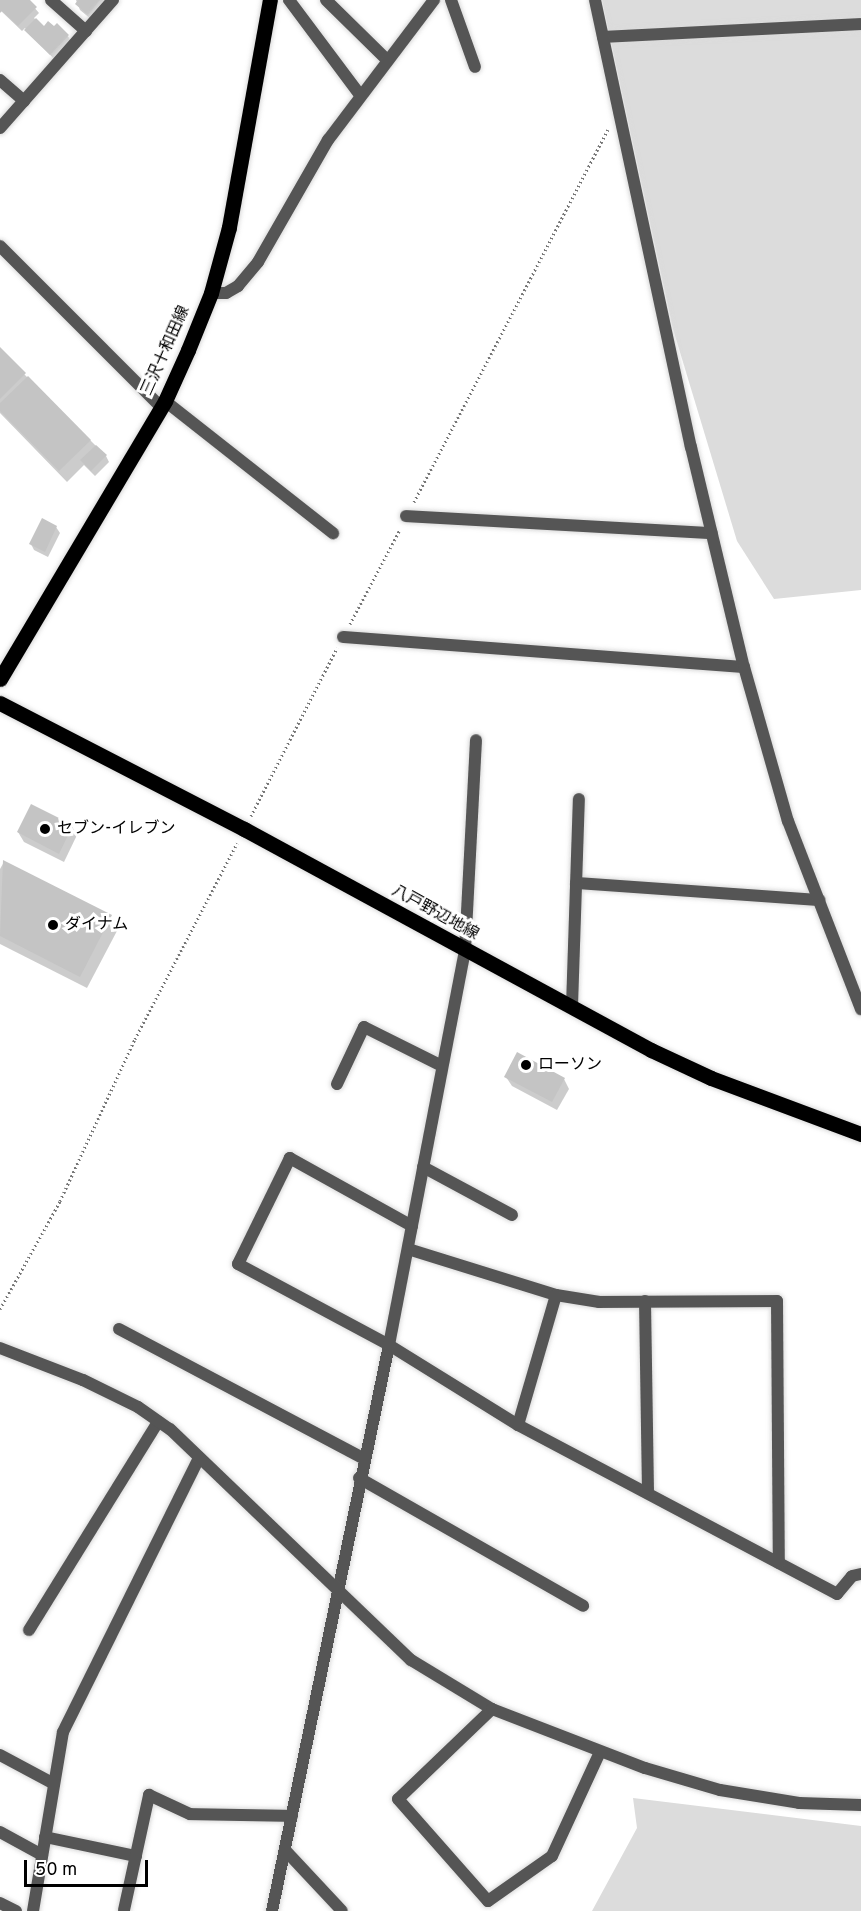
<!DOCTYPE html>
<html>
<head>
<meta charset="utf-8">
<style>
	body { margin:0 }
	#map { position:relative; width:861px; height:1911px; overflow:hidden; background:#fff; font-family:Overpass,"Noto Sans JP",sans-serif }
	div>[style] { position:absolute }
	.green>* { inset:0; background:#dcdcdc }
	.shadow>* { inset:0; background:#0003 }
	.building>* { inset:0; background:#c4c4c4 }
	.path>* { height:3px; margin-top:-1.5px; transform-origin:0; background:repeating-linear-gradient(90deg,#777 0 1.5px,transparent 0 4.5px) }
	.roads { filter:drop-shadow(0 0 2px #dbdbdb) drop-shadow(0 0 2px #dbdbdb) }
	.minor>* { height:12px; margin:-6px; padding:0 6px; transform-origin:6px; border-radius:6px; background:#555 }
	.tertiary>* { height:12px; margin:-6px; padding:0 6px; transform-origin:6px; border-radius:6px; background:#555 }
	.primary>* { height:15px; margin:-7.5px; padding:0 7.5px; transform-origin:7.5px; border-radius:7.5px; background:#000 }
	.dots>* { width:16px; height:16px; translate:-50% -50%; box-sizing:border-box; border:3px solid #fff; border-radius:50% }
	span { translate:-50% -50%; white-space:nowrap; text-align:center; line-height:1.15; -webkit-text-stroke:6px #fff; paint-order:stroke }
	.street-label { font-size:16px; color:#000 }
	.poi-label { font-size:16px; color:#000 }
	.left { translate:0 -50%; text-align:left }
	.scale { position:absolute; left:24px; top:1860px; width:124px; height:27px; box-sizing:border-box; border:3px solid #000; border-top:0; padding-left:8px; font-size:18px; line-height:21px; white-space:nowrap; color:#000; -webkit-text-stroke:4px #fff; paint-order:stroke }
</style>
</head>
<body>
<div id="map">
	<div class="green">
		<i style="clip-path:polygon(602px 0,861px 0,861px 590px,774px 599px,737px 541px,673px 329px)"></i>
		<i style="clip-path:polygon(633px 1798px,861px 1826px,861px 1911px,592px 1911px,637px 1828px)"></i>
	</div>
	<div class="shadow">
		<i style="clip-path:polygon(0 0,28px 0,39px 13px,34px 18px,44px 28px,68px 36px,71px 42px,54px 59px,25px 28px,22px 31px,0 10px)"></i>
		<i style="clip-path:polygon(76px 0,107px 0,92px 20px,80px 10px)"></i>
		<i style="clip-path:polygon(0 350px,106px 456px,109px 462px,95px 476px,84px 465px,67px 482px,0 413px)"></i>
		<i style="clip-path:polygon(56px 527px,60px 533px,48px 557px,34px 550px,31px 544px)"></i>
		<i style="clip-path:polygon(72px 826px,77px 835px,64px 862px,24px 842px,18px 832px)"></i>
		<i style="clip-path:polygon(4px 862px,110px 916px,118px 929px,87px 988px,0 944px,0 869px)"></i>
		<i style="clip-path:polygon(506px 1077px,564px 1079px,569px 1089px,557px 1110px,512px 1086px)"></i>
	</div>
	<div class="building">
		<i style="clip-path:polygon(0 0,30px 0,37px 7px,18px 26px,2px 11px,0 13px)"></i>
		<i style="clip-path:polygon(78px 0,100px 0,88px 15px,75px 4px)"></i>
		<i style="clip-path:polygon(36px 18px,44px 26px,48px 21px,54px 26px,57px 23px,69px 35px,50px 55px,24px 30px)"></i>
		<i style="clip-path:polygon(0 347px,26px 373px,0 399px)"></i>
		<i style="clip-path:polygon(28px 376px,91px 440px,59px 471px,0 411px,0 403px)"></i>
		<i style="clip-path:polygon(96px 445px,107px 455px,91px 471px,80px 460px)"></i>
		<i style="clip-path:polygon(42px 518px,57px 526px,45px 552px,29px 544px)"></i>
		<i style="clip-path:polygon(31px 804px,73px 825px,59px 854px,17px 832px)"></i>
		<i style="clip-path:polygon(3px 860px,112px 915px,80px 977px,0 936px)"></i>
		<i style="clip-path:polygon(517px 1052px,565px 1078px,552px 1102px,504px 1077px)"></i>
	</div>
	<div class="path">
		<i style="left:414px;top:502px;width:420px;rotate:-62.5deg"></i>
		<i style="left:350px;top:624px;width:107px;rotate:-62.2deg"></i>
		<i style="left:251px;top:816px;width:189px;rotate:-62.9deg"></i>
		<i style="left:0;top:1309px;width:124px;rotate:-60.9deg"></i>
		<i style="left:60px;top:1201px;width:179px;rotate:-65.2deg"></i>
		<i style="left:135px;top:1039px;width:221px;rotate:-62.5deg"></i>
	</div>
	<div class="roads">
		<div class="minor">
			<i style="left:51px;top:0;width:47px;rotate:41.5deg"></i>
			<i style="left:289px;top:0;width:119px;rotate:53.2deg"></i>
			<i style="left:326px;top:0;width:86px;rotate:44.5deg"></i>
			<i style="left:451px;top:0;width:71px;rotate:70.3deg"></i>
			<i style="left:603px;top:37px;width:258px;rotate:-2.9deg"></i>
			<i style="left:0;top:80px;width:32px;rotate:41deg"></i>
			<i style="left:0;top:128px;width:171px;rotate:-48.6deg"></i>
			<i style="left:0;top:246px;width:228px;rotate:45deg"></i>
			<i style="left:211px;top:293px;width:15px"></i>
			<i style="left:226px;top:293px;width:14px;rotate:-30deg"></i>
			<i style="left:238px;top:286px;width:31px;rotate:-50deg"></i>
			<i style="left:258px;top:262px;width:141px;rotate:-60.2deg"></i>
			<i style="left:328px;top:140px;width:176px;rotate:-52.9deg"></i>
			<i style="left:165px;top:401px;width:214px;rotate:38.2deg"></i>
			<i style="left:406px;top:516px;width:306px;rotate:3.2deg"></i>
			<i style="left:343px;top:637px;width:402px;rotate:4.3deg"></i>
			<i style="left:576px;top:883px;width:244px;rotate:4deg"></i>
			<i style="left:572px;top:1006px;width:207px;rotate:-88.1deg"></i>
			<i style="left:337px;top:1084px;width:63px;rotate:-64.7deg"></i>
			<i style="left:364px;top:1027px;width:87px;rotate:26.6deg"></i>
			<i style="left:423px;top:1167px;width:101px;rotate:28.3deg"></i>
			<i style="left:412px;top:1226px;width:140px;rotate:-150.9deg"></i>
			<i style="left:290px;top:1158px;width:118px;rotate:116.1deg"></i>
			<i style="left:238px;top:1264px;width:171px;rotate:28.2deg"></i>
			<i style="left:389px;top:1345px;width:152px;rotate:31.8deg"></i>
			<i style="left:518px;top:1425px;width:361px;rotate:27.9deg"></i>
			<i style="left:837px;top:1594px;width:23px;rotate:-50deg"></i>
			<i style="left:852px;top:1576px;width:9px;rotate:-13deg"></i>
			<i style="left:408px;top:1249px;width:155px;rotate:17.3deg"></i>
			<i style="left:556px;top:1295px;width:44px;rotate:9.2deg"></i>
			<i style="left:599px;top:1302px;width:178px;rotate:-0.3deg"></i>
			<i style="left:777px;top:1301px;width:262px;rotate:89.6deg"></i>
			<i style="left:645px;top:1301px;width:192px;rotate:89.1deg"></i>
			<i style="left:119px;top:1329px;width:276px;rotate:27.9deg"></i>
			<i style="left:518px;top:1425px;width:135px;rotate:-73.7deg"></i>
			<i style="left:359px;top:1478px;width:258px;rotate:29.7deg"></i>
			<i style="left:29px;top:1630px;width:245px;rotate:-58.2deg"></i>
			<i style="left:492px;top:1709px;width:130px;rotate:136.2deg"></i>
			<i style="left:398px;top:1799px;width:136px;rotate:48.6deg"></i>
			<i style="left:488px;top:1901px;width:78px;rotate:-35.1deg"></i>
			<i style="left:552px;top:1856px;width:115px;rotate:-65.2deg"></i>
			<i style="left:0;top:1755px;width:61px;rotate:28.2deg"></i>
			<i style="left:0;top:1832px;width:48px;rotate:28.7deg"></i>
			<i style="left:45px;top:1837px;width:93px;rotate:11.8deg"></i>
			<i style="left:285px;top:1850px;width:83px;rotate:46.9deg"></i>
			<i style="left:0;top:1903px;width:18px;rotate:27deg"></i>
			<i style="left:124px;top:1910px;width:118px;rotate:-77.7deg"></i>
			<i style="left:149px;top:1795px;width:45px;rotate:24.9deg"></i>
			<i style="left:190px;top:1814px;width:102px;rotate:1.1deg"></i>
			<i style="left:33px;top:1911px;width:181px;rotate:-80.5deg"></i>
			<i style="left:63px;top:1732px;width:306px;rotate:-63.6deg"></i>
			<i style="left:272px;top:1911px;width:578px;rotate:-78.32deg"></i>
			<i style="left:389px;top:1345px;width:402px;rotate:-79.1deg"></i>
			<i style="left:465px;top:950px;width:210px;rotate:-87deg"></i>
		</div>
		<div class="tertiary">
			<i style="left:595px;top:0;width:457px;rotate:77.9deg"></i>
			<i style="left:691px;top:447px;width:226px;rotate:76.5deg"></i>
			<i style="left:744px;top:667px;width:160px;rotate:74.1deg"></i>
			<i style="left:788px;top:821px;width:202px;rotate:68.8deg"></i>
			<i style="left:0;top:1348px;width:89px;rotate:21.1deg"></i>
			<i style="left:83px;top:1380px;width:61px;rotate:26.1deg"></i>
			<i style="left:138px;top:1407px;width:39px;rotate:35deg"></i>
			<i style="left:170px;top:1429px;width:334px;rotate:43.8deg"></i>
			<i style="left:411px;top:1660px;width:95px;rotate:31.2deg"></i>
			<i style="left:492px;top:1709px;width:164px;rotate:21.1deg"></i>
			<i style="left:645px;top:1768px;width:78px;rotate:16.3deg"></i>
			<i style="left:720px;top:1790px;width:80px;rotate:9.3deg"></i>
			<i style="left:799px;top:1803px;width:62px;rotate:1.8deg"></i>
		</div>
		<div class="primary">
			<i style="left:0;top:679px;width:323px;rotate:-59.3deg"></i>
			<i style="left:165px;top:401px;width:56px;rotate:-65.7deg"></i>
			<i style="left:188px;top:350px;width:61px;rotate:-68deg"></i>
			<i style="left:211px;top:293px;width:68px;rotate:-74.7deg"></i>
			<i style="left:229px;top:227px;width:231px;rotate:-79.8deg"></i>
			<i style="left:0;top:703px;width:275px;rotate:27.3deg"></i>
			<i style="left:244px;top:829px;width:463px;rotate:28.5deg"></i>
			<i style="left:651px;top:1050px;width:66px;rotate:25deg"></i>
			<i style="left:711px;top:1078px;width:160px;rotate:20.5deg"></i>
		</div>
	</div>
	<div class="dots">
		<i style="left:45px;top:829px;background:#000"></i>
		<i style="left:53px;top:925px;background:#000"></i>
		<i style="left:526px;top:1065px;background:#000"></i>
	</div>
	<div class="street-label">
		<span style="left:166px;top:351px;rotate:-66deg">三沢十和田線</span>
		<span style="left:435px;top:913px;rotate:29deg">八戸野辺地線</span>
	</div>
	<div class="poi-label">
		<span class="left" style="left:57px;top:829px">セブン-イレブン</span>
		<span class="left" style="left:65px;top:925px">ダイナム</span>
		<span class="left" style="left:538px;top:1065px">ローソン</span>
	</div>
	<div class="scale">50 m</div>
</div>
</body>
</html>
